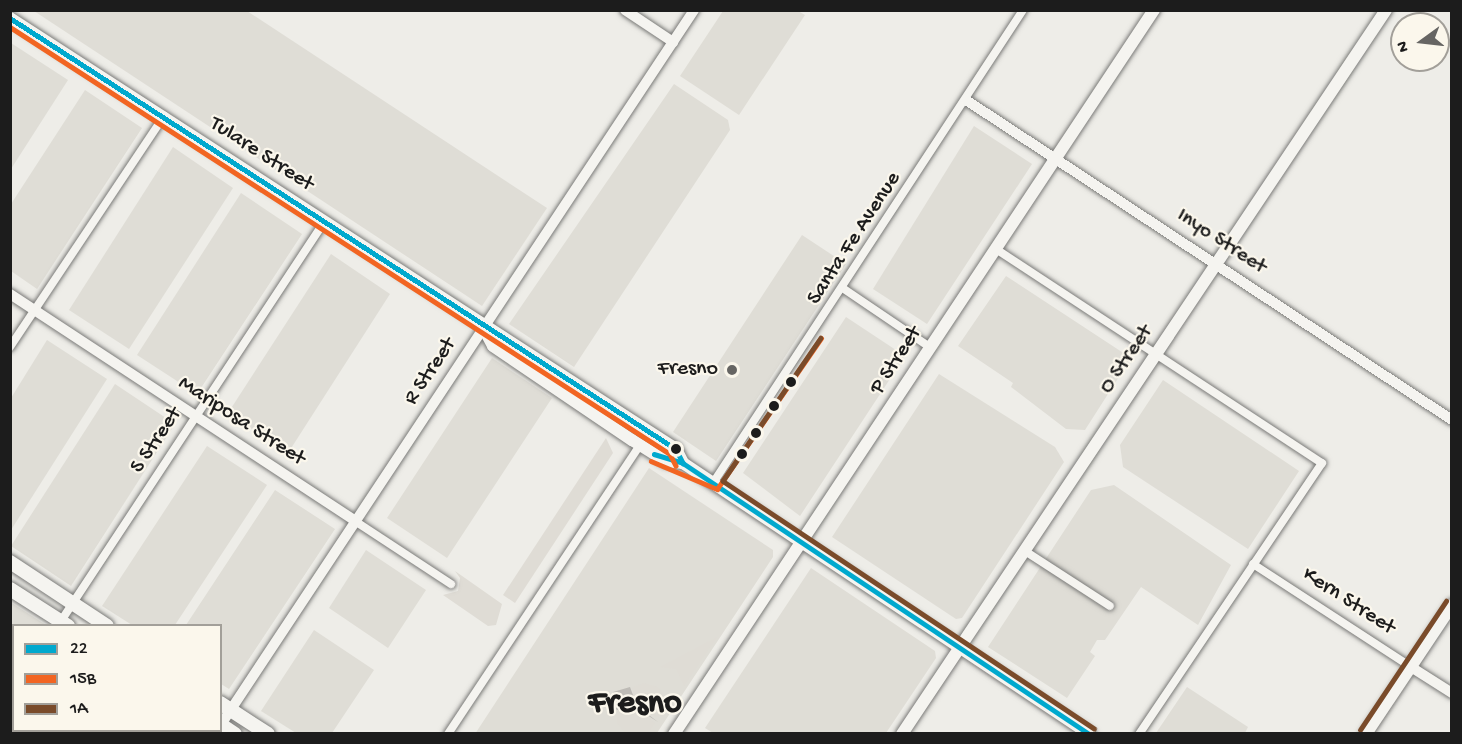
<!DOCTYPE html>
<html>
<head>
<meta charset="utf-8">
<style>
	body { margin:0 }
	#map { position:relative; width:1462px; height:744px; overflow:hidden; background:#eeede8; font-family:"Gochi Hand",sans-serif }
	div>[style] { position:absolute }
	.built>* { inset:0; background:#dfddd6 }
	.green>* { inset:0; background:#dfdcd5 }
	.water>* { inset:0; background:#bebbb6 }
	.roads { filter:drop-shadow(0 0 2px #7a7a78) drop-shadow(0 0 2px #7a7a78) }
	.minor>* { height:8px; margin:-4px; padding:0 4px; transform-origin:4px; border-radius:4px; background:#f5f4f0 }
	.tertiary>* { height:10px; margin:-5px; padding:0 5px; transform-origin:5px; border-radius:5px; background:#f5f4f0 }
	.secondary>* { height:12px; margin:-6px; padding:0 6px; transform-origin:6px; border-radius:6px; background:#f5f4f0 }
	.primary>* { height:14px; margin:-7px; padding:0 7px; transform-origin:7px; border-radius:7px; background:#f5f4f0 }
	.bus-1>* { height:4.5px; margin:-2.25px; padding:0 2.25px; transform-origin:2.25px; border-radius:2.25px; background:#00a9ce }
	.bus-2>* { height:4.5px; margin:-2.25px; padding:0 2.25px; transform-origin:2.25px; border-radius:2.25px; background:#f26522 }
	.bus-3>* { height:4.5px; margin:-2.25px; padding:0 2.25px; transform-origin:2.25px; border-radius:2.25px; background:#7a4b2a }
	.dots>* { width:16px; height:16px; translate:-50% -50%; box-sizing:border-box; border:3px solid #fbf7ec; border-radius:50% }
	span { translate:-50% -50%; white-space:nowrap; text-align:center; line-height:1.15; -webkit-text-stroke:4.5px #fbf7ec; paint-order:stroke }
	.street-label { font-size:22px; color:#1c1c1c }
	.poi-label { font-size:22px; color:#1c1c1c }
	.right { translate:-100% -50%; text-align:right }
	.town-label { font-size:34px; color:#1c1c1c; font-weight:700 }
	.frame { position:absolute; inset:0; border:12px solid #1c1c1c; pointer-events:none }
	.legend { position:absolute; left:12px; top:624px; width:210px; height:108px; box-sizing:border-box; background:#fbf7ec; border:2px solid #a29f99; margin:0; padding:8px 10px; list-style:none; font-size:18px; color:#1c1c1c }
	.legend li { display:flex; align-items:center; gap:12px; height:30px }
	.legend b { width:30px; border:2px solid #a29f99 }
	.north { position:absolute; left:1390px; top:12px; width:60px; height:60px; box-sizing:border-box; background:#fbf7ec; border:2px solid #a29f99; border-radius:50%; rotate:255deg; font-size:16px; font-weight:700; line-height:24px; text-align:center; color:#1c1c1c }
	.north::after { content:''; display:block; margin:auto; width:21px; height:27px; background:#666563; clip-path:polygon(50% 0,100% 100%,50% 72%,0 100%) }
</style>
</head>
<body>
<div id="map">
	<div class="built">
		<i style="clip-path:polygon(34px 11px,247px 11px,547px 208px,482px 306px)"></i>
		<i style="clip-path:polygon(723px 11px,798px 11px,805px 15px,739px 115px,680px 76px)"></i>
		<i style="clip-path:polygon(11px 43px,68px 80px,11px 169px)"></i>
		<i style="clip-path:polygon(674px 84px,728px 120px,730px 130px,574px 367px,509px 324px)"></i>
		<i style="clip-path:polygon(85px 90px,142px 128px,37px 289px,11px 271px,11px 204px)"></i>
		<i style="clip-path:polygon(974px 126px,1032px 164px,927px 324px,873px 289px)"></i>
		<i style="clip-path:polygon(173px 147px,233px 188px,129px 349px,69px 310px)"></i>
		<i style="clip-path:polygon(241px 193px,302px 234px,197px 394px,137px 355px)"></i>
		<i style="clip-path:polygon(802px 235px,846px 264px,716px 461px,673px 432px)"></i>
		<i style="clip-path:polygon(331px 254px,390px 294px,288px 453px,228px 413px)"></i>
		<i style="clip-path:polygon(1006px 276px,1131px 358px,1085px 430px,1066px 429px,1011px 387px,1013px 383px,958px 346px)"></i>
		<i style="clip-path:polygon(846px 317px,905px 356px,800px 516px,743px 473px)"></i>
		<i style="clip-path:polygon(47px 340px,107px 379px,11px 530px,11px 398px)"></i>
		<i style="clip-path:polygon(492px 358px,552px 398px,447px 558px,387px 518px)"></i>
		<i style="clip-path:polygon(939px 374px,1055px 447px,1064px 462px,962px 618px,956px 619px,832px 537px)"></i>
		<i style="clip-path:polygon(1163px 380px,1299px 471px,1248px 549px,1123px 467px,1120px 445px)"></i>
		<i style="clip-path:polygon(115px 384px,175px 424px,71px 586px,11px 546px)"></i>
		<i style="clip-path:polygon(207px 446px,267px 485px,175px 625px,132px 625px,102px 606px)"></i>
		<i style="clip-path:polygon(649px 468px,773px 550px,773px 557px,657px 733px,475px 734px)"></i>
		<i style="clip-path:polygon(1114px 485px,1231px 565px,1198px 625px,1141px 587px,1105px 640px,1097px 640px,1090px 652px,1095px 656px,1067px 698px,988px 647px,1091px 490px)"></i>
		<i style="clip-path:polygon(275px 490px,335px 529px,229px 689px,221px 684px,220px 626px,186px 625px)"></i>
		<i style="clip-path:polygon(366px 550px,426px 590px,388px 648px,329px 608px)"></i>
		<i style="clip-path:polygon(811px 568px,935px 651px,936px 658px,886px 733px,713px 733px,705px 728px)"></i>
		<i style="clip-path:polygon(10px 602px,46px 625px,14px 626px,14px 730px,194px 733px,11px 733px)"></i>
		<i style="clip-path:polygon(314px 630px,374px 670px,332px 733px,296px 733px,261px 711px)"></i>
		<i style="clip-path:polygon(1187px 687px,1248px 727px,1245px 733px,1156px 733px)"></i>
	</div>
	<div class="green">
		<i style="clip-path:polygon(606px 438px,613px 453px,515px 603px,503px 595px)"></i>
		<i style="clip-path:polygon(455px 571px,502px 604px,496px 625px,488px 626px,443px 595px,458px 591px,460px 578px)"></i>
		<i style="clip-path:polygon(717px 637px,684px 686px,676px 669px,660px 667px)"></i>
		<i style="clip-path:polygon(643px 683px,658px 687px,669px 700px,658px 718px,637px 706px,632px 688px)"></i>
		<i style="clip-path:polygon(636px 708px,655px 723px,648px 733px,625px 733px,617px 723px,617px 711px)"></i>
	</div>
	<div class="water">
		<i style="clip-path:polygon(630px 687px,637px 706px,658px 722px,636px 708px,626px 713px,615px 709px,613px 692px)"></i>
	</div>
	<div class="roads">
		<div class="minor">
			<i style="left:996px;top:249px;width:390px;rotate:33.3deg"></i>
			<i style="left:1322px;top:463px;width:327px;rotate:124deg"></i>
			<i style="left:844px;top:289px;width:105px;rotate:34.1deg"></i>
			<i style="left:10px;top:347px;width:278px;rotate:-56.3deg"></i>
			<i style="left:713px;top:483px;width:566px;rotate:-56.76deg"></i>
			<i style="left:355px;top:521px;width:115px;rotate:33.3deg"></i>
			<i style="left:1025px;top:551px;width:101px;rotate:32.9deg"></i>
			<i style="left:1253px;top:564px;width:189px;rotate:33.1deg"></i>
			<i style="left:61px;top:621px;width:478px;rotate:-56.6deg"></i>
			<i style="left:448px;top:734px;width:347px;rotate:-56.4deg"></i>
		</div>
		<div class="tertiary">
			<i style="left:625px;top:10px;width:58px;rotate:33.7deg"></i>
			<i style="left:966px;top:100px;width:582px;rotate:33.36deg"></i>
			<i style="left:10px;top:294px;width:413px;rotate:33.3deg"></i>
			<i style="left:1411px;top:667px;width:49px;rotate:32.4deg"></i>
			<i style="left:220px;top:726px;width:859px;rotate:-56.49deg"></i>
		</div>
		<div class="secondary">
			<i style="left:10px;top:18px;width:793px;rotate:32.91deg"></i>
			<i style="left:676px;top:449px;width:16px;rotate:63deg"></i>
			<i style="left:484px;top:329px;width:19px;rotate:62deg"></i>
			<i style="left:493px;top:346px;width:168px;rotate:34.1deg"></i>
			<i style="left:632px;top:440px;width:40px;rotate:32deg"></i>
			<i style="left:666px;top:461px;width:17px;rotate:7deg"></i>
			<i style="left:683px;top:463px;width:489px;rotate:33.7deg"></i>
			<i style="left:674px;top:734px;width:869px;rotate:-56.46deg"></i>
			<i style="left:902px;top:734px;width:871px;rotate:-56.24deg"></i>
			<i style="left:1366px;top:734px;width:155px;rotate:-56.3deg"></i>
		</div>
		<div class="primary">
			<i style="left:10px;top:562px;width:116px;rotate:33.4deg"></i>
			<i style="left:10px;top:589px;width:69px;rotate:32.5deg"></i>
			<i style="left:220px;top:703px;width:57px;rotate:32.9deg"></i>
			<i style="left:220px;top:724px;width:18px;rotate:34deg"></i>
		</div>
	</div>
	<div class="bus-1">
		<i style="left:10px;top:18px;width:793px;rotate:32.91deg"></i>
		<i style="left:676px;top:449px;width:16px;rotate:63deg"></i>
		<i style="left:654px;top:454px;width:30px;rotate:17deg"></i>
		<i style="left:683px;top:463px;width:488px;rotate:33.7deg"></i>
	</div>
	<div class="bus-2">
		<i style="left:10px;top:27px;width:786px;rotate:32.9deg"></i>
		<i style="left:670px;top:454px;width:13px;rotate:63deg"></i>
		<i style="left:651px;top:461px;width:72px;rotate:23deg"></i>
		<i style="left:717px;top:489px;width:183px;rotate:-55.4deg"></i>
	</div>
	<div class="bus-3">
		<i style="left:821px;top:338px;width:173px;rotate:124.4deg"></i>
		<i style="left:723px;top:481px;width:446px;rotate:33.7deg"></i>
		<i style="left:1360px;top:730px;width:155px;rotate:-56.3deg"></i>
	</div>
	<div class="dots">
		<i style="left:732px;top:370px;background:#666563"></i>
		<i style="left:791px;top:382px;background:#1c1c1c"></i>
		<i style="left:774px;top:406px;background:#1c1c1c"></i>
		<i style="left:756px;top:433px;background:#1c1c1c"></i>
		<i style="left:676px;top:449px;background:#1c1c1c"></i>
		<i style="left:742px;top:454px;background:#1c1c1c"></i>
	</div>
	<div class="street-label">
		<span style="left:261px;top:155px;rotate:33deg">Tulare Street</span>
		<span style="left:855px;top:239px;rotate:-57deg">Santa Fe Avenue</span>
		<span style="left:1221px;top:242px;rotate:33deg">Inyo Street</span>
		<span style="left:1127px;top:360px;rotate:-56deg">O Street</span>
		<span style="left:897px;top:361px;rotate:-57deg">P Street</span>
		<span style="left:431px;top:372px;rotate:-56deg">R Street</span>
		<span style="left:241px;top:422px;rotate:33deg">Mariposa Street</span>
		<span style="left:157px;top:441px;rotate:-56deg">S Street</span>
		<span style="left:1348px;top:602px;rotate:33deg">Kern Street</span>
	</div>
	<div class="poi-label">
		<span class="right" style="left:718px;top:370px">Fresno</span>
	</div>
	<div class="town-label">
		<span style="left:635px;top:706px">Fresno</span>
	</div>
	<div class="frame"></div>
	<ul class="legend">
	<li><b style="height:8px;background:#00a9ce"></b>22</li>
	<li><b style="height:8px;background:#f26522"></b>15B</li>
	<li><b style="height:8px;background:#7a4b2a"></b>1A</li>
	</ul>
	<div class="north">N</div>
</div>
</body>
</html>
